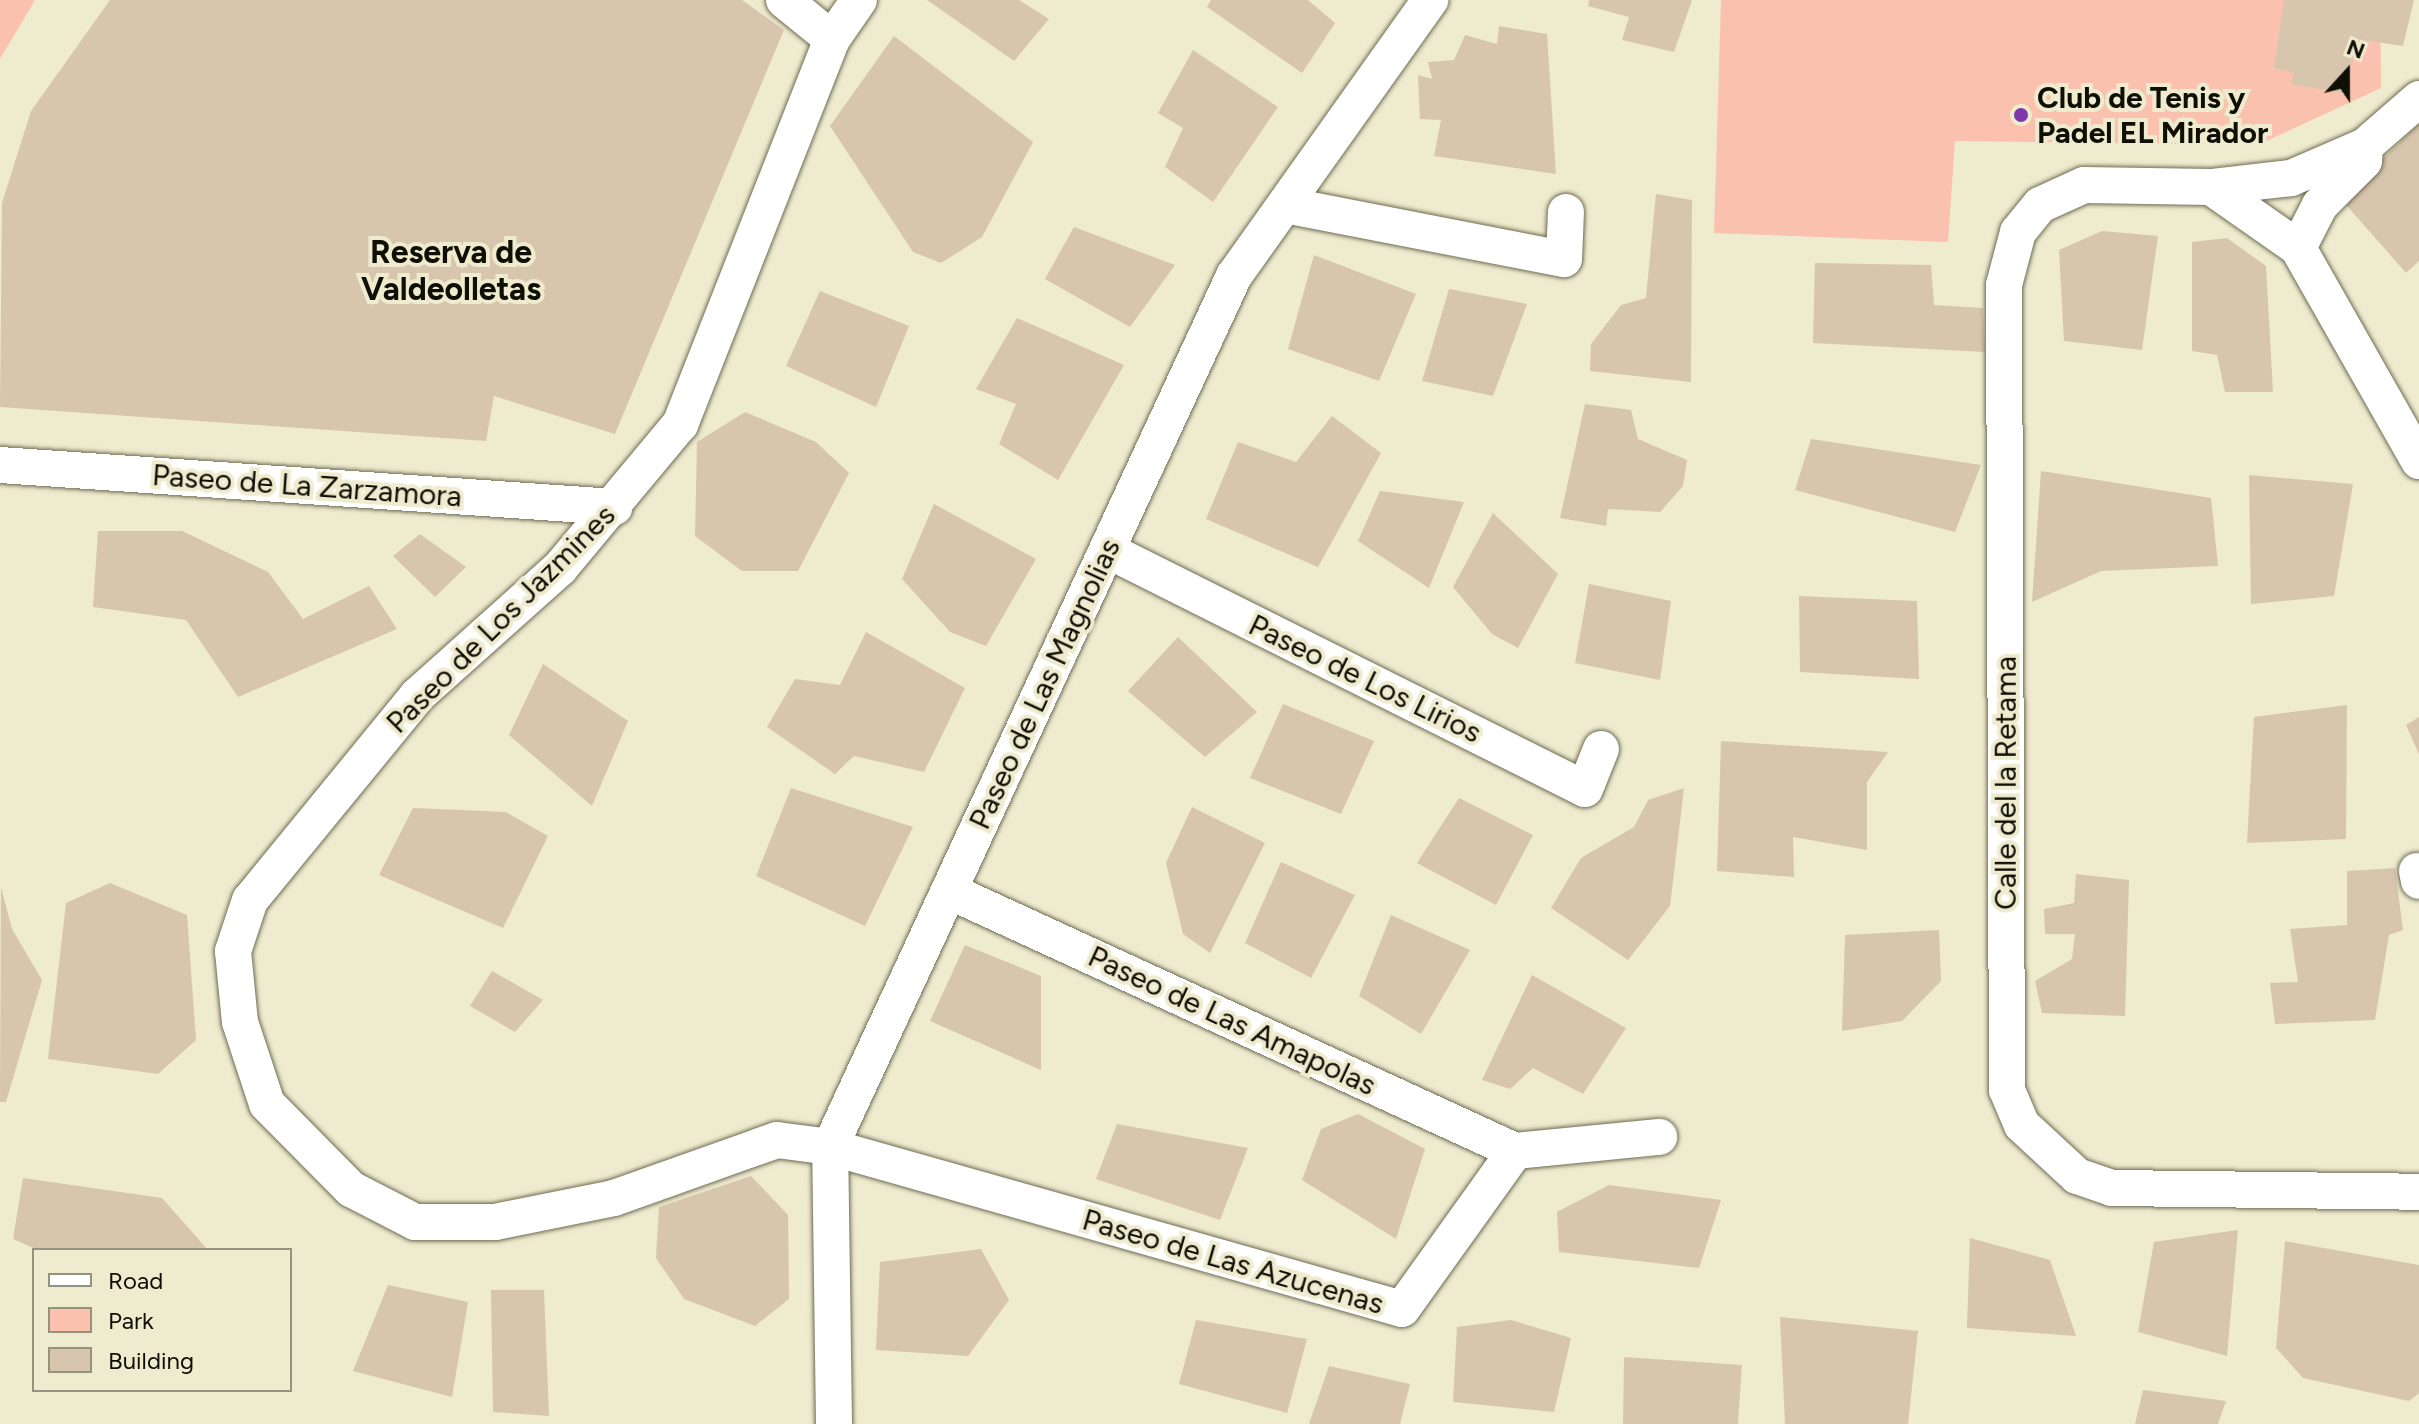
<!DOCTYPE html>
<html>
<head>
<meta charset="utf-8">
<style>
	body { margin:0 }
	#map { position:relative; width:2419px; height:1424px; overflow:hidden; background:#eeebcf; font-family:Figtree,sans-serif }
	div>[style] { position:absolute }
	.green>* { inset:0; background:#fac2ae }
	.building>* { inset:0; background:#d8c5ae }
	.roads { filter:drop-shadow(0 0 2px #6f6c53) drop-shadow(0 0 2px #6f6c53) }
	.minor>* { height:36px; margin:-18px; padding:0 18px; transform-origin:18px; border-radius:18px; background:#fff }
	.dots>* { width:22px; height:22px; translate:-50% -50%; box-sizing:border-box; border:4px solid #eeebcf; border-radius:50% }
	span { translate:-50% -50%; white-space:nowrap; text-align:center; line-height:1.15; -webkit-text-stroke:8px #eeebcf; paint-order:stroke }
	.poi-label { font-size:30px; color:#100f06; font-weight:700 }
	.left { translate:0 -50%; text-align:left }
	.street-label { font-size:30px; color:#100f06 }
	.neighbourhood-label { font-size:32px; color:#100f06; font-weight:700 }
	.legend { position:absolute; left:32px; top:1248px; width:260px; height:144px; box-sizing:border-box; background:#eeebcf; border:2px solid #95937f; margin:0; padding:10px 14px; list-style:none; font-size:24px; color:#100f06 }
	.legend li { display:flex; align-items:center; gap:16px; height:40px }
	.legend b { width:40px; border:2px solid #95937f }
	.north { position:absolute; left:2307px; top:32px; width:80px; height:80px; -webkit-text-stroke:6px #eeebcf; paint-order:stroke; rotate:21deg; font-size:22px; font-weight:700; line-height:32px; text-align:center; color:#100f06 }
	.north::after { content:''; display:block; margin:auto; width:28px; height:36px; background:#100f06; clip-path:polygon(50% 0,100% 100%,50% 72%,0 100%) }
</style>
</head>
<body>
<div id="map">
	<div class="green">
		<i style="clip-path:polygon(0 0,35px 0,0 59px)"></i>
		<i style="clip-path:polygon(1721px 0,2380px 0,2381px 88px,2258px 145px,1955px 141px,1948px 242px,1714px 233px)"></i>
	</div>
	<div class="building">
		<i style="clip-path:polygon(110px 0,742px 0,784px 30px,615px 434px,494px 396px,486px 441px,0 407px,2px 203px,31px 111px)"></i>
		<i style="clip-path:polygon(927px 0,1019px 0,1049px 19px,1014px 61px)"></i>
		<i style="clip-path:polygon(1211px 0,1308px 0,1335px 23px,1302px 73px,1207px 7px)"></i>
		<i style="clip-path:polygon(1589px 0,1692px 0,1674px 52px,1622px 40px,1629px 17px,1588px 6px)"></i>
		<i style="clip-path:polygon(2284px 0,2414px 0,2403px 46px,2357px 39px,2343px 93px,2291px 84px,2294px 73px,2274px 68px)"></i>
		<i style="clip-path:polygon(1499px 26px,1547px 34px,1556px 174px,1434px 156px,1441px 120px,1420px 119px,1418px 75px,1432px 79px,1428px 62px,1454px 60px,1465px 35px,1497px 44px)"></i>
		<i style="clip-path:polygon(894px 36px,1033px 142px,982px 237px,941px 263px,913px 252px,830px 126px)"></i>
		<i style="clip-path:polygon(1193px 50px,1278px 107px,1213px 202px,1165px 167px,1183px 128px,1158px 113px)"></i>
		<i style="clip-path:polygon(2419px 124px,2419px 261px,2406px 273px,2341px 199px)"></i>
		<i style="clip-path:polygon(1656px 194px,1692px 200px,1691px 382px,1590px 371px,1591px 344px,1621px 305px,1646px 298px)"></i>
		<i style="clip-path:polygon(1074px 227px,1175px 265px,1130px 327px,1045px 279px)"></i>
		<i style="clip-path:polygon(2102px 231px,2158px 236px,2142px 350px,2064px 341px,2059px 250px)"></i>
		<i style="clip-path:polygon(2227px 238px,2266px 266px,2273px 392px,2225px 392px,2217px 355px,2192px 351px,2192px 242px)"></i>
		<i style="clip-path:polygon(1314px 255px,1416px 294px,1379px 381px,1288px 349px)"></i>
		<i style="clip-path:polygon(1815px 263px,1931px 265px,1934px 305px,1983px 308px,1985px 352px,1813px 343px)"></i>
		<i style="clip-path:polygon(1449px 289px,1527px 304px,1493px 396px,1422px 381px)"></i>
		<i style="clip-path:polygon(820px 291px,909px 326px,876px 407px,786px 366px)"></i>
		<i style="clip-path:polygon(1017px 318px,1124px 365px,1058px 480px,999px 444px,1016px 404px,976px 389px)"></i>
		<i style="clip-path:polygon(1585px 404px,1631px 410px,1638px 439px,1687px 460px,1683px 486px,1660px 512px,1608px 509px,1606px 526px,1560px 518px)"></i>
		<i style="clip-path:polygon(745px 412px,816px 442px,849px 473px,798px 571px,742px 571px,695px 536px,697px 442px)"></i>
		<i style="clip-path:polygon(1332px 416px,1381px 453px,1318px 567px,1206px 519px,1238px 442px,1296px 462px)"></i>
		<i style="clip-path:polygon(1811px 439px,1981px 465px,1955px 532px,1795px 490px)"></i>
		<i style="clip-path:polygon(2041px 471px,2211px 498px,2218px 566px,2101px 571px,2032px 602px)"></i>
		<i style="clip-path:polygon(2249px 475px,2353px 484px,2334px 596px,2251px 604px)"></i>
		<i style="clip-path:polygon(1380px 491px,1464px 502px,1429px 588px,1358px 541px)"></i>
		<i style="clip-path:polygon(934px 504px,1036px 559px,986px 646px,950px 632px,902px 579px)"></i>
		<i style="clip-path:polygon(1493px 513px,1558px 574px,1518px 648px,1492px 634px,1453px 587px)"></i>
		<i style="clip-path:polygon(98px 531px,182px 531px,268px 572px,303px 619px,369px 586px,397px 629px,238px 697px,186px 620px,93px 607px)"></i>
		<i style="clip-path:polygon(420px 534px,466px 567px,435px 597px,393px 556px)"></i>
		<i style="clip-path:polygon(1589px 584px,1671px 601px,1660px 680px,1575px 663px)"></i>
		<i style="clip-path:polygon(1799px 596px,1917px 601px,1919px 679px,1800px 672px)"></i>
		<i style="clip-path:polygon(866px 632px,965px 688px,924px 772px,854px 756px,835px 774px,767px 727px,795px 679px,840px 685px)"></i>
		<i style="clip-path:polygon(1178px 637px,1257px 712px,1205px 757px,1128px 691px)"></i>
		<i style="clip-path:polygon(543px 664px,628px 721px,592px 806px,509px 735px)"></i>
		<i style="clip-path:polygon(1283px 704px,1374px 741px,1341px 814px,1250px 778px)"></i>
		<i style="clip-path:polygon(2347px 705px,2346px 839px,2247px 843px,2254px 717px)"></i>
		<i style="clip-path:polygon(2419px 717px,2419px 754px,2406px 725px)"></i>
		<i style="clip-path:polygon(1721px 741px,1888px 752px,1867px 782px,1867px 850px,1793px 837px,1794px 877px,1717px 871px)"></i>
		<i style="clip-path:polygon(791px 788px,913px 827px,865px 926px,756px 876px)"></i>
		<i style="clip-path:polygon(1684px 788px,1670px 906px,1628px 960px,1551px 908px,1581px 858px,1634px 827px,1648px 800px)"></i>
		<i style="clip-path:polygon(1459px 798px,1533px 835px,1496px 905px,1417px 863px)"></i>
		<i style="clip-path:polygon(1192px 807px,1265px 843px,1210px 953px,1183px 934px,1166px 863px)"></i>
		<i style="clip-path:polygon(413px 808px,506px 812px,548px 836px,503px 928px,379px 875px)"></i>
		<i style="clip-path:polygon(1281px 862px,1355px 895px,1311px 978px,1245px 943px)"></i>
		<i style="clip-path:polygon(2395px 868px,2403px 930px,2389px 935px,2375px 1020px,2275px 1024px,2270px 983px,2298px 982px,2290px 929px,2347px 925px,2347px 871px)"></i>
		<i style="clip-path:polygon(2076px 874px,2129px 880px,2125px 1016px,2042px 1013px,2035px 981px,2072px 959px,2075px 934px,2045px 934px,2044px 909px,2074px 903px)"></i>
		<i style="clip-path:polygon(110px 883px,187px 915px,196px 1040px,158px 1074px,48px 1059px,66px 903px)"></i>
		<i style="clip-path:polygon(1px 887px,12px 929px,42px 980px,6px 1102px,0 1102px)"></i>
		<i style="clip-path:polygon(1391px 915px,1470px 950px,1421px 1034px,1359px 996px)"></i>
		<i style="clip-path:polygon(1939px 930px,1941px 981px,1902px 1021px,1842px 1031px,1845px 935px)"></i>
		<i style="clip-path:polygon(965px 945px,1041px 976px,1041px 1070px,930px 1021px)"></i>
		<i style="clip-path:polygon(492px 971px,543px 1000px,515px 1032px,470px 1006px)"></i>
		<i style="clip-path:polygon(1532px 975px,1626px 1028px,1583px 1094px,1533px 1068px,1510px 1089px,1482px 1080px)"></i>
		<i style="clip-path:polygon(1358px 1114px,1425px 1149px,1396px 1239px,1302px 1180px,1321px 1129px)"></i>
		<i style="clip-path:polygon(1117px 1124px,1248px 1148px,1220px 1220px,1096px 1179px)"></i>
		<i style="clip-path:polygon(751px 1176px,788px 1215px,789px 1299px,755px 1326px,684px 1299px,656px 1258px,659px 1207px)"></i>
		<i style="clip-path:polygon(23px 1178px,162px 1198px,208px 1250px,38px 1250px,13px 1239px)"></i>
		<i style="clip-path:polygon(1609px 1185px,1721px 1200px,1699px 1268px,1559px 1252px,1557px 1212px)"></i>
		<i style="clip-path:polygon(2238px 1230px,2227px 1356px,2138px 1332px,2154px 1242px)"></i>
		<i style="clip-path:polygon(1970px 1238px,2050px 1260px,2076px 1336px,1967px 1328px)"></i>
		<i style="clip-path:polygon(2285px 1241px,2419px 1265px,2419px 1393px,2409px 1401px,2303px 1378px,2276px 1348px)"></i>
		<i style="clip-path:polygon(981px 1249px,1009px 1300px,968px 1356px,876px 1350px,880px 1262px)"></i>
		<i style="clip-path:polygon(388px 1285px,468px 1302px,452px 1397px,353px 1371px)"></i>
		<i style="clip-path:polygon(491px 1290px,544px 1290px,549px 1416px,493px 1412px)"></i>
		<i style="clip-path:polygon(1780px 1317px,1918px 1331px,1908px 1424px,1785px 1424px)"></i>
		<i style="clip-path:polygon(1196px 1320px,1307px 1339px,1287px 1413px,1179px 1384px)"></i>
		<i style="clip-path:polygon(1511px 1320px,1571px 1338px,1554px 1412px,1453px 1402px,1457px 1327px)"></i>
		<i style="clip-path:polygon(1624px 1357px,1742px 1365px,1738px 1424px,1623px 1424px)"></i>
		<i style="clip-path:polygon(1329px 1366px,1410px 1384px,1400px 1424px,1309px 1424px)"></i>
		<i style="clip-path:polygon(2143px 1390px,2226px 1401px,2218px 1424px,2135px 1424px)"></i>
	</div>
	<div class="roads">
		<div class="minor">
			<i style="left:784px;top:0;width:62px;rotate:39.1deg"></i>
			<i style="left:859px;top:0;width:47px;rotate:124.7deg"></i>
			<i style="left:832px;top:39px;width:414px;rotate:111.5deg"></i>
			<i style="left:680px;top:424px;width:187px;rotate:129.8deg"></i>
			<i style="left:560px;top:568px;width:191px;rotate:138.2deg"></i>
			<i style="left:418px;top:695px;width:265px;rotate:129.3deg"></i>
			<i style="left:250px;top:900px;width:54px;rotate:108.4deg"></i>
			<i style="left:233px;top:951px;width:71px;rotate:84.4deg"></i>
			<i style="left:240px;top:1022px;width:86px;rotate:71.8deg"></i>
			<i style="left:267px;top:1104px;width:120px;rotate:45.3deg"></i>
			<i style="left:351px;top:1189px;width:72px;rotate:27.3deg"></i>
			<i style="left:415px;top:1222px;width:80px"></i>
			<i style="left:495px;top:1222px;width:121px;rotate:-11.4deg"></i>
			<i style="left:614px;top:1198px;width:173px;rotate:-19.6deg"></i>
			<i style="left:777px;top:1140px;width:53px;rotate:7.5deg"></i>
			<i style="left:830px;top:1147px;width:594px;rotate:15.81deg"></i>
			<i style="left:1402px;top:1309px;width:194px;rotate:-54.4deg"></i>
			<i style="left:1515px;top:1151px;width:145px;rotate:-5.6deg"></i>
			<i style="left:2419px;top:99px;width:72px;rotate:139deg"></i>
			<i style="left:2365px;top:146px;width:81px;rotate:156.6deg"></i>
			<i style="left:2291px;top:178px;width:81px;rotate:173.6deg"></i>
			<i style="left:2211px;top:187px;width:127px;rotate:-179.1deg"></i>
			<i style="left:2084px;top:185px;width:48px;rotate:155.6deg"></i>
			<i style="left:2040px;top:205px;width:35px;rotate:129deg"></i>
			<i style="left:2018px;top:232px;width:55px;rotate:104.8deg"></i>
			<i style="left:2004px;top:285px;width:805px;rotate:89.79deg"></i>
			<i style="left:2007px;top:1090px;width:38px;rotate:67deg"></i>
			<i style="left:2022px;top:1125px;width:75px;rotate:42.8deg"></i>
			<i style="left:2077px;top:1176px;width:37px;rotate:19deg"></i>
			<i style="left:2112px;top:1188px;width:307px;rotate:0.7deg"></i>
			<i style="left:2211px;top:187px;width:106px;rotate:35deg"></i>
			<i style="left:2298px;top:248px;width:245px;rotate:60.4deg"></i>
			<i style="left:1285px;top:205px;width:284px;rotate:11deg"></i>
			<i style="left:1564px;top:259px;width:47px;rotate:-87.6deg"></i>
			<i style="left:2298px;top:248px;width:48px;rotate:-62.9deg"></i>
			<i style="left:2320px;top:205px;width:62px;rotate:-45deg"></i>
			<i style="left:2364px;top:161px;width:15px;rotate:-86deg"></i>
			<i style="left:0;top:465px;width:616px;rotate:3.91deg"></i>
			<i style="left:1107px;top:550px;width:534px;rotate:26.57deg"></i>
			<i style="left:1585px;top:789px;width:43px;rotate:-68.2deg"></i>
			<i style="left:2417px;top:871px;width:10px;rotate:79deg"></i>
			<i style="left:949px;top:891px;width:623px;rotate:24.67deg"></i>
			<i style="left:834px;top:1424px;width:277px;rotate:-90.8deg"></i>
			<i style="left:830px;top:1147px;width:960px;rotate:-65.12deg"></i>
			<i style="left:1234px;top:276px;width:339px;rotate:-54.6deg"></i>
		</div>
	</div>
	<div class="dots">
		<i style="left:2021px;top:115px;background:#7e37a9"></i>
	</div>
	<div class="poi-label">
		<span class="left" style="left:2037px;top:115px">Club de Tenis y<br>Padel EL Mirador</span>
	</div>
	<div class="street-label">
		<span style="left:307px;top:486px;rotate:4deg">Paseo de La Zarzamora</span>
		<span style="left:501px;top:619px;rotate:-45deg">Paseo de Los Jazmines</span>
		<span style="left:1365px;top:679px;rotate:26deg">Paseo de Los Lirios</span>
		<span style="left:1045px;top:684px;rotate:-65deg">Paseo de Las Magnolias</span>
		<span style="left:2006px;top:783px;rotate:-90deg">Calle del la Retama</span>
		<span style="left:1232px;top:1021px;rotate:25deg">Paseo de Las Amapolas</span>
		<span style="left:1233px;top:1262px;rotate:16deg">Paseo de Las Azucenas</span>
	</div>
	<div class="neighbourhood-label">
		<span style="left:451px;top:271px">Reserva de<br>Valdeolletas</span>
	</div>
	<ul class="legend">
	<li><b style="height:10px;background:#fff"></b>Road</li>
	<li><b style="height:22px;background:#fac2ae"></b>Park</li>
	<li><b style="height:22px;background:#d8c5ae"></b>Building</li>
	</ul>
	<div class="north">N</div>
</div>
</body>
</html>
